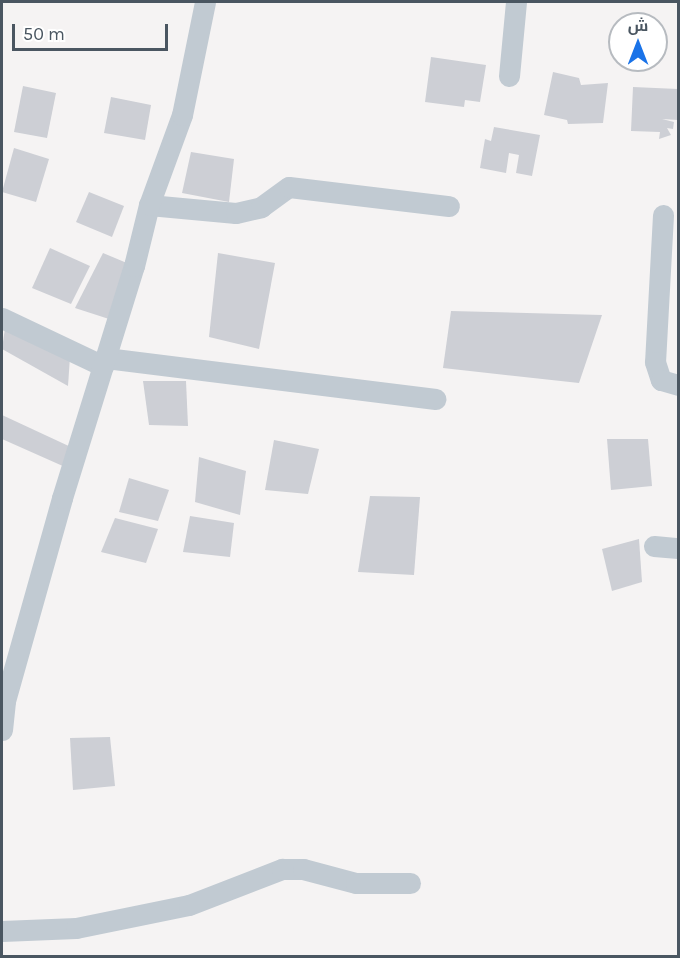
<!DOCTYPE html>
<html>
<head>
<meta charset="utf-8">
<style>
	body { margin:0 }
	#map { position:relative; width:680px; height:958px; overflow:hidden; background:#f5f3f3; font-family:Karla,Cairo,sans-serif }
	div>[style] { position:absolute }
	.building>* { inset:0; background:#cdcfd5 }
	.street>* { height:21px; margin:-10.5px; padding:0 10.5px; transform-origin:10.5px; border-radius:10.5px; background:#c1cad2 }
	span { translate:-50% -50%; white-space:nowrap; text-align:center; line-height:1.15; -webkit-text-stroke:4.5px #fff; paint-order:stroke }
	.frame { position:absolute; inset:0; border:3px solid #4a5661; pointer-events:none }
	.north { position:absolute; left:608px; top:12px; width:60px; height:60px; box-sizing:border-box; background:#fff; border:2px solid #b7bbc0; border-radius:50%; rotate:0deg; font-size:16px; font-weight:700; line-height:24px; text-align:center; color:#4a5661 }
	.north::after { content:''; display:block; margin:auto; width:21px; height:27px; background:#1a73e8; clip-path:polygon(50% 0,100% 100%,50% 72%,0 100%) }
	.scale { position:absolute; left:12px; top:24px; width:156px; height:27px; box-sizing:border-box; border:3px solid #4a5661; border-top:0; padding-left:8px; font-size:18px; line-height:21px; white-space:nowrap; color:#4a5661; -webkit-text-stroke:4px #fff; paint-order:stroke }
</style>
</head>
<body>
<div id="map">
	<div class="building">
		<i style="clip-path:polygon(431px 57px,486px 65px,480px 102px,465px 100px,464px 107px,425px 102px)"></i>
		<i style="clip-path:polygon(553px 72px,579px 78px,581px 85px,608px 83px,603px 123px,568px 124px,567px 120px,544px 115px)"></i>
		<i style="clip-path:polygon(23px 86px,56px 93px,47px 138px,14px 132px)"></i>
		<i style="clip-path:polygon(633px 87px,678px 89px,678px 120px,662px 119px,674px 122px,673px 129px,667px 128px,671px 135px,659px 139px,660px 132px,631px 131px)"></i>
		<i style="clip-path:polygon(111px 97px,151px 105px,145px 140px,104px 133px)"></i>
		<i style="clip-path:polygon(494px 127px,540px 135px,532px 176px,516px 173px,519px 155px,509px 153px,506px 173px,480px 168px,485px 139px,491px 141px)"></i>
		<i style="clip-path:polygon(14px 148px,49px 159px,36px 202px,2px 192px)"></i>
		<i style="clip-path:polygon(191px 152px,234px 159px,229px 202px,182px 193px)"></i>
		<i style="clip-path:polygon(89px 192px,124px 206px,112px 237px,76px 222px)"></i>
		<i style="clip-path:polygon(50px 248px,90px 266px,71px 304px,32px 288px)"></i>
		<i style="clip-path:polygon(103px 253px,134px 266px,109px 319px,75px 308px)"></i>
		<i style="clip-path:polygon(218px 253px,275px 263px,259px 349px,209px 337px)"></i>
		<i style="clip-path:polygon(451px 311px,602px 315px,579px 383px,443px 368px)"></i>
		<i style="clip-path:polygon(5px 328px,70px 357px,68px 386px,2px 349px)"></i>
		<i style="clip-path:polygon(143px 381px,186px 381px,188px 426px,149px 425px)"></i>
		<i style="clip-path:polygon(2px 415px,73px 448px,65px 467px,2px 439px)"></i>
		<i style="clip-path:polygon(607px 439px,648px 439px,652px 486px,611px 490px)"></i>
		<i style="clip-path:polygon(274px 440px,319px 449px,308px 494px,265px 490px)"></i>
		<i style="clip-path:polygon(199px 457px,246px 471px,240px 515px,195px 502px)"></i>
		<i style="clip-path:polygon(129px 478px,169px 490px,158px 521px,119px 512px)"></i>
		<i style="clip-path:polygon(370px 496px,420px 497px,414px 575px,358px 572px)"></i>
		<i style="clip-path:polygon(190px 516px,234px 523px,230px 557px,183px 552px)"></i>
		<i style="clip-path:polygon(115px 518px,158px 529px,146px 563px,101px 552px)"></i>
		<i style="clip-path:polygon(639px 539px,642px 582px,612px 591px,602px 549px)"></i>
		<i style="clip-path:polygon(110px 737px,115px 786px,73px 790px,70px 738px)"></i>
	</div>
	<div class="street">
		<i style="left:509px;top:76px;width:74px;rotate:-84.6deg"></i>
		<i style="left:149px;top:205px;width:87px;rotate:5.3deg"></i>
		<i style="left:236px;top:213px;width:26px;rotate:-13deg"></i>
		<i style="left:261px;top:207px;width:34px;rotate:-36deg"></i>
		<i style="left:289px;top:187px;width:161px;rotate:6.8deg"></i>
		<i style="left:663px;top:215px;width:147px;rotate:93.1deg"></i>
		<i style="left:655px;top:362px;width:19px;rotate:72deg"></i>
		<i style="left:661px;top:380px;width:18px;rotate:16deg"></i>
		<i style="left:2px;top:318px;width:112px;rotate:25.4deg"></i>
		<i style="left:106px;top:358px;width:332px;rotate:7.1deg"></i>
		<i style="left:654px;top:546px;width:24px;rotate:5deg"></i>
		<i style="left:2px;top:730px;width:29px;rotate:-84deg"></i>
		<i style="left:5px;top:701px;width:211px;rotate:-74.3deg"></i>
		<i style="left:62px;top:498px;width:243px;rotate:-72.8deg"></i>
		<i style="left:134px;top:266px;width:63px;rotate:-76.2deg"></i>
		<i style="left:149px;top:205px;width:96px;rotate:-69.9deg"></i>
		<i style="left:182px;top:115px;width:115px;rotate:-78.5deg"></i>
		<i style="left:2px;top:931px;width:74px;rotate:-2.3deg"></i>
		<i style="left:76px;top:928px;width:115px;rotate:-11.5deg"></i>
		<i style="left:189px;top:905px;width:100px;rotate:-21.2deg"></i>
		<i style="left:282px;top:869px;width:21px"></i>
		<i style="left:303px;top:869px;width:55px;rotate:14.8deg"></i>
		<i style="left:356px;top:883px;width:54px"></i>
	</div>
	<div class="frame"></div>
	<div class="north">ش</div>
	<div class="scale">50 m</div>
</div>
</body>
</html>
